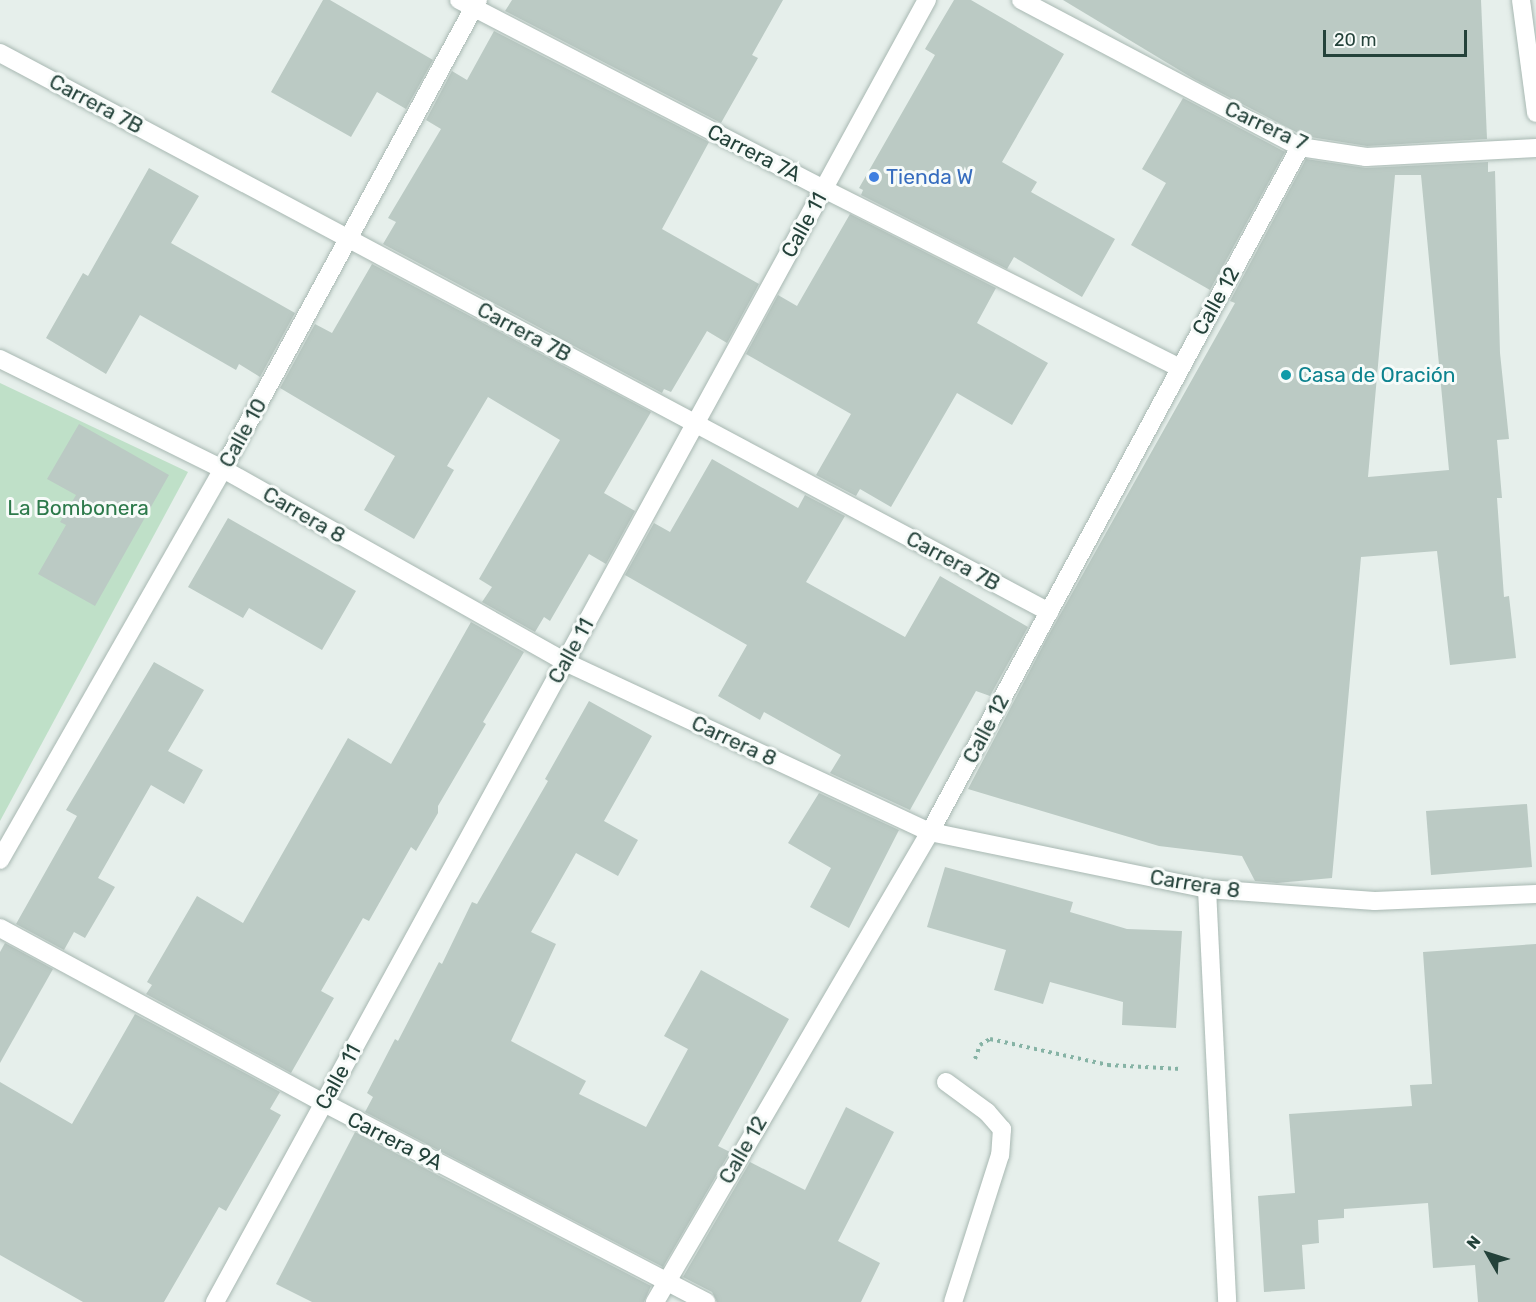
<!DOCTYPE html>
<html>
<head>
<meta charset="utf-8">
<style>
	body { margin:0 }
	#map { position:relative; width:1536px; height:1302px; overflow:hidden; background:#e6efeb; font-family:Rubik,sans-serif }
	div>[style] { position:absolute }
	.green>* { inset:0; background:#bfe0c8 }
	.building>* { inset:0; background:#bbcac4 }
	.path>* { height:4px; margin-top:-2px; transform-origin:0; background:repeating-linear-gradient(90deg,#86b3a5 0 3px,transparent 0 7.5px) }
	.roads { filter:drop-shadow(0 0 2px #a8b8b2) drop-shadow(0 0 2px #a8b8b2) }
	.minor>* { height:18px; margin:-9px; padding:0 9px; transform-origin:9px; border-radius:9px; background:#fff }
	.dots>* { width:16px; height:16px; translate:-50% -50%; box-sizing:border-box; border:3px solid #f7fbf9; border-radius:50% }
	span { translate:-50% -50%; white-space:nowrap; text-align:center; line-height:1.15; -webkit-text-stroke:6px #f7fbf9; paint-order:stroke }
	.street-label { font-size:21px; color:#24423a }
	.shop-label { font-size:21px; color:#366cbe }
	.left { translate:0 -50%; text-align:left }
	.culture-label { font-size:21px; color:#0d838f }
	.park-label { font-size:21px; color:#2d7a4b }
	.north { position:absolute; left:1458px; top:1224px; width:60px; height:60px; -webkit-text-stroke:4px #f7fbf9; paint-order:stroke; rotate:309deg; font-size:16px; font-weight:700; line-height:24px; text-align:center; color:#24423a }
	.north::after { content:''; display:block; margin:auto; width:21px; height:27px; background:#24423a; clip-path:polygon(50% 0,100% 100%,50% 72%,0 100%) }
	.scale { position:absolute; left:1323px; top:30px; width:144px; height:27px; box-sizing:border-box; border:3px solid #24423a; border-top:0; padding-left:8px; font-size:18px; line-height:21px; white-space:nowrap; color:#24423a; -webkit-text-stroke:4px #f7fbf9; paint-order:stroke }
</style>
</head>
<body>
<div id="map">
	<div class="green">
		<i style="clip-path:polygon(0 383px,188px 472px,0 821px)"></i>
	</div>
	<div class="building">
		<i style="clip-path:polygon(323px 0,330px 0,433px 60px,406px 109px,377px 92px,351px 137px,271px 92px)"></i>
		<i style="clip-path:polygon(512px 0,783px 0,752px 55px,758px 58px,721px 123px,505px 11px)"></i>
		<i style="clip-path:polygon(954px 0,971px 0,1064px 54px,1002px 162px,1037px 182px,1031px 192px,1115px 239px,1082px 297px,1014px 257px,1007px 269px,861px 195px,863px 190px,859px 188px,935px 55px,925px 49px)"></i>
		<i style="clip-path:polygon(1063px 0,1481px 0,1487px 139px,1367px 146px,1304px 136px,1194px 79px)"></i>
		<i style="clip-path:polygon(494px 31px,709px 142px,662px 229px,759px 284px,727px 343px,707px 331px,671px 392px,664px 389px,662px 393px,383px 244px,396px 222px,388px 218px,441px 129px,426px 120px,452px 71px,467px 80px)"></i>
		<i style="clip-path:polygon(1183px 98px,1285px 152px,1210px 290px,1131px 245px,1166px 183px,1142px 169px)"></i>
		<i style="clip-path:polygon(evenodd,1306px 159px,1366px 168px,1488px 162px,1488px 172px,1495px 171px,1500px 353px,1509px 439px,1497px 440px,1502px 498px,1497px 498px,1504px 597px,1509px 596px,1516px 658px,1450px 665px,1437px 551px,1361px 557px,1332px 878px,1277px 883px,1255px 881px,1242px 856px,1159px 846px,968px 789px,1047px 638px,1235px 303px,1230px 301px,1306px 159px,1395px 175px,1421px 175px,1449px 470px,1368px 477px,1395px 175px)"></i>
		<i style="clip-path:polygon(149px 168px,199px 196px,171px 243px,295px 313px,260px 377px,239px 364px,236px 370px,140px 315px,106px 374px,46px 338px,83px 273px,88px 276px)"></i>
		<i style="clip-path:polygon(850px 214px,996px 288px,977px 323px,1048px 363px,1012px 425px,957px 393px,891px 507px,860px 489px,856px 496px,816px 475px,851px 414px,746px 354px,778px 295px,797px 306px)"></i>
		<i style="clip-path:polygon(372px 264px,651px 412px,604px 493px,635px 511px,606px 564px,589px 554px,550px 621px,544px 617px,535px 632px,482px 602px,492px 587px,479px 579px,560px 440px,488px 397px,447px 466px,454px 470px,414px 539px,364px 510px,395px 456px,280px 388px,315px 324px,332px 333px)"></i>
		<i style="clip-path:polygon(79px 424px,169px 475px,95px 606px,38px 574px,66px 525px,60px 522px,76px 495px,47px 479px)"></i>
		<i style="clip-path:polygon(712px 459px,798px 508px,805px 495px,845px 516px,806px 582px,905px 637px,940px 576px,1028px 627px,990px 696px,976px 691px,910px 810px,830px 773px,841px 755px,764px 712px,760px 720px,718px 696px,747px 645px,625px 575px,654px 523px,670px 532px)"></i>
		<i style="clip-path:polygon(228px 518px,356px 591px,322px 650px,249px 608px,243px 618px,188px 587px)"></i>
		<i style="clip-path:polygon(471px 622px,524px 652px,483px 722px,486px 724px,438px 806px,438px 813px,416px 851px,411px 847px,369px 921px,363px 918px,321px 991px,334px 998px,291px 1073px,146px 994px,152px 985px,147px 982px,197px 896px,243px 923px,348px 738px,391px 764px)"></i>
		<i style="clip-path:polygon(154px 662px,204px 690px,168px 751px,203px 770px,184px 804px,151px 785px,98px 878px,115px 887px,85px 938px,74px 932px,64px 950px,16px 924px,77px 816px,66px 810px)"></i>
		<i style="clip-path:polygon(589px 701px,652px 736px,604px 821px,638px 840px,618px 876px,576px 853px,531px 932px,556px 944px,511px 1041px,586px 1081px,579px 1094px,646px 1127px,688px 1049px,664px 1036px,701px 970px,789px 1019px,718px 1146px,730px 1152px,663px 1267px,365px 1112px,373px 1097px,367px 1093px,395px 1039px,398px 1041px,439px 962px,442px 964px,472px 902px,477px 904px,548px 781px,545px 779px)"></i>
		<i style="clip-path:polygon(819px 793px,899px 830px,849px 928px,810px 907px,831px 868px,788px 843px)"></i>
		<i style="clip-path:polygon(1527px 804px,1532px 867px,1431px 875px,1426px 811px)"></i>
		<i style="clip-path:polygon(945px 867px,1073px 902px,1070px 912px,1127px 929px,1182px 931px,1176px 1028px,1122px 1025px,1123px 1002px,1050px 982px,1043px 1004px,994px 990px,1006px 950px,927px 927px)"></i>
		<i style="clip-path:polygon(5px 943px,53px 969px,0 1063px,0 952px)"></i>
		<i style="clip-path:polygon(1536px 944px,1536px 1302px,1478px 1302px,1475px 1265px,1433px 1268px,1428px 1203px,1344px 1209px,1344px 1218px,1318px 1220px,1319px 1243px,1302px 1245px,1305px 1289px,1264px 1292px,1258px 1196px,1295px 1193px,1289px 1114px,1412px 1106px,1410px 1085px,1432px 1084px,1423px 952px)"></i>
		<i style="clip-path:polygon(135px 1014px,280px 1092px,270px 1109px,281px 1115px,226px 1211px,219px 1207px,164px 1302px,83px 1302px,0 1255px,0 1082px,72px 1124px)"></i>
		<i style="clip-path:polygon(846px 1107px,894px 1132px,838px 1241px,880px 1263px,861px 1302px,717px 1302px,712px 1292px,683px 1277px,750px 1162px,805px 1190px)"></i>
		<i style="clip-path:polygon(355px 1132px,651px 1286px,644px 1302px,312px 1302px,276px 1284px)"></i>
	</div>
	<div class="path">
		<i style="left:975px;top:1059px;width:15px;rotate:-70deg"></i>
		<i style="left:980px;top:1045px;width:12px;rotate:-31deg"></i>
		<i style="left:990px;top:1039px;width:121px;rotate:12.4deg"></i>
		<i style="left:1108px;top:1065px;width:73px;rotate:3.1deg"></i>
	</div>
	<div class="roads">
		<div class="minor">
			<i style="left:459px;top:0;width:411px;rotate:27.4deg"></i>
			<i style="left:824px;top:189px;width:398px;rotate:26.7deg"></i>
			<i style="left:1021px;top:0;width:315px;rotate:27.8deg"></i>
			<i style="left:1300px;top:147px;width:67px;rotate:8.6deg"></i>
			<i style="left:1366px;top:157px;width:170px;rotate:-3deg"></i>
			<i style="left:1521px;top:0;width:114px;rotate:82.4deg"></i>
			<i style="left:0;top:53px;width:1189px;rotate:28.05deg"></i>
			<i style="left:0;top:359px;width:249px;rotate:26.3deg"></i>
			<i style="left:223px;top:469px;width:393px;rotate:29.4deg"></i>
			<i style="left:565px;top:662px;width:403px;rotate:25deg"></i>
			<i style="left:930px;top:832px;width:283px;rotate:11.6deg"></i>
			<i style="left:1207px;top:889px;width:168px;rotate:4.1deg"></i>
			<i style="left:1375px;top:901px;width:161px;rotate:-2.5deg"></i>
			<i style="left:0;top:860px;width:450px;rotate:-60.3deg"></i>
			<i style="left:223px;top:469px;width:534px;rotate:-61.47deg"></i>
			<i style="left:1207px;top:889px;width:413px;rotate:87.2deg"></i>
			<i style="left:0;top:928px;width:368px;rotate:28.4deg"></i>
			<i style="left:324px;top:1103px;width:431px;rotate:27.5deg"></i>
			<i style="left:946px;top:1082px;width:51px;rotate:36.2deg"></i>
			<i style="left:987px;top:1112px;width:23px;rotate:49deg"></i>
			<i style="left:1002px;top:1129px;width:26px;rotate:94deg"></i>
			<i style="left:1000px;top:1155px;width:154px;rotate:107.7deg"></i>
			<i style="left:215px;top:1302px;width:1484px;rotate:-61.33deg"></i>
			<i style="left:655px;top:1302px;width:545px;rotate:-59.67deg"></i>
			<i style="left:930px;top:832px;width:779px;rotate:-61.62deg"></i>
		</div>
	</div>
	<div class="dots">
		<i style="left:874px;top:177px;background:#3f7fe0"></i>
		<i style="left:1286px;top:375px;background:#0f9aa8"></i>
	</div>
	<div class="street-label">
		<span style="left:96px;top:104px;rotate:28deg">Carrera 7B</span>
		<span style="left:1266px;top:126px;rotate:25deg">Carrera 7</span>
		<span style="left:754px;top:153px;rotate:27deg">Carrera 7A</span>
		<span style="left:804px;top:225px;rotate:-61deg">Calle 11</span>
		<span style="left:1216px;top:301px;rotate:-61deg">Calle 12</span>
		<span style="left:524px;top:332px;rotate:28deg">Carrera 7B</span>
		<span style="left:243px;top:433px;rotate:-61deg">Calle 10</span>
		<span style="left:304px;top:515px;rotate:30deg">Carrera 8</span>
		<span style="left:953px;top:561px;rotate:28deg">Carrera 7B</span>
		<span style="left:571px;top:651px;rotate:-61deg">Calle 11</span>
		<span style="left:986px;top:729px;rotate:-62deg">Calle 12</span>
		<span style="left:734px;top:741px;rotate:25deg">Carrera 8</span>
		<span style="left:1195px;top:884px;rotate:9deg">Carrera 8</span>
		<span style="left:338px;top:1077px;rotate:-61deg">Calle 11</span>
		<span style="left:395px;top:1141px;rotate:27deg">Carrera 9A</span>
		<span style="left:743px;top:1150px;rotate:-60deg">Calle 12</span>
	</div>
	<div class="shop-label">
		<span class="left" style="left:886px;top:177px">Tienda W</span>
	</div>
	<div class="culture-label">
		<span class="left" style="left:1298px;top:375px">Casa de Oración</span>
	</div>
	<div class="park-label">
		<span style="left:78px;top:508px">La Bombonera</span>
	</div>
	<div class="north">N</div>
	<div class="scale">20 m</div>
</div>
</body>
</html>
